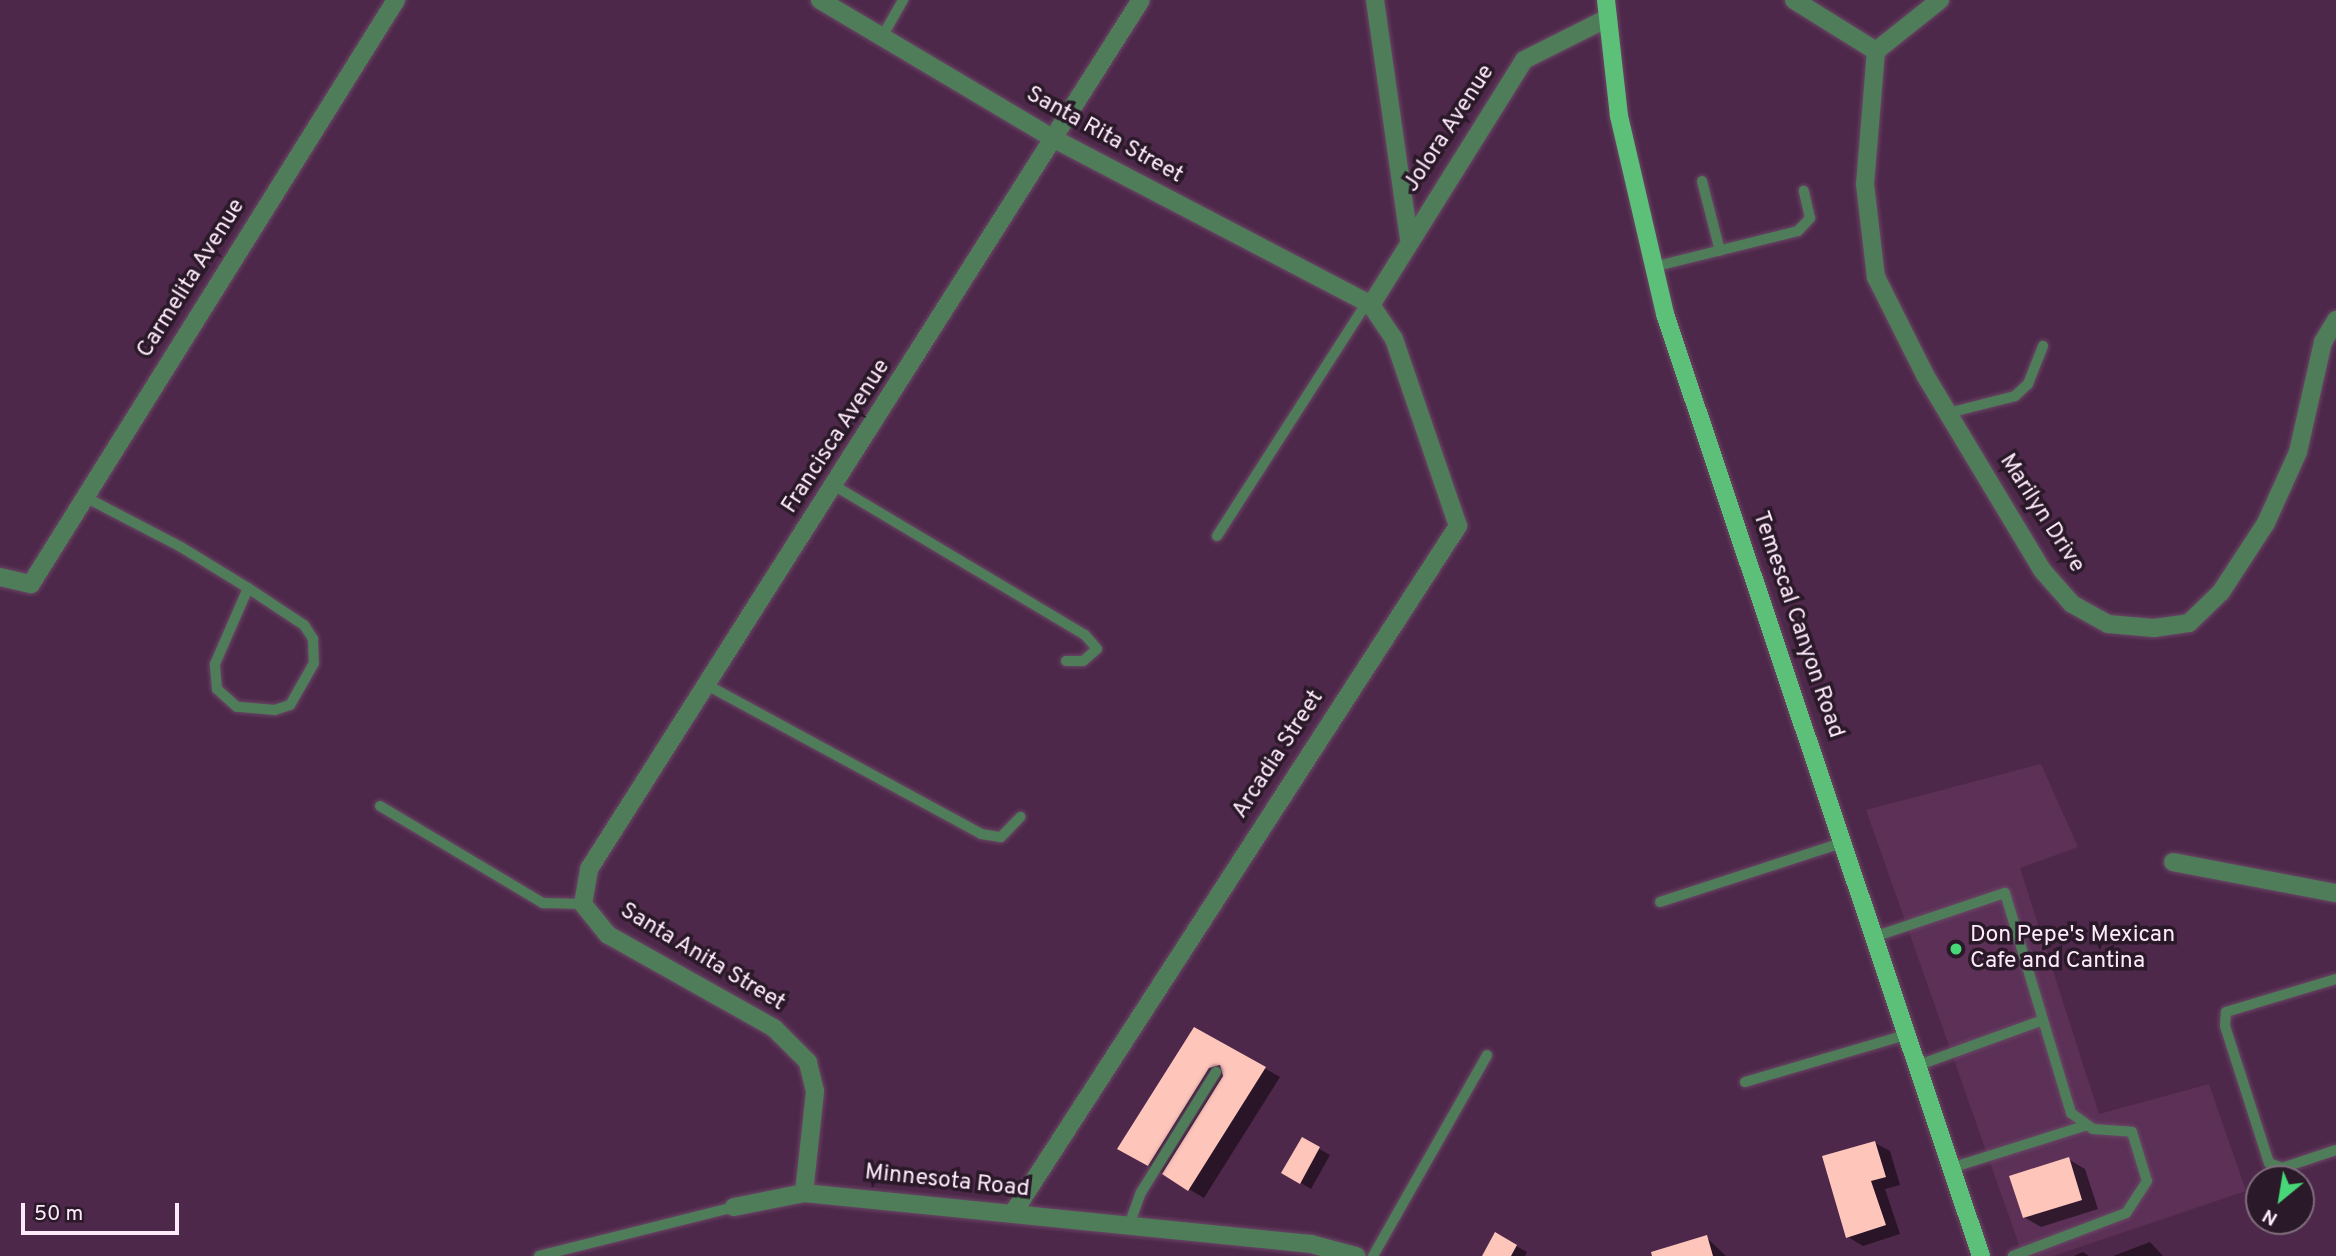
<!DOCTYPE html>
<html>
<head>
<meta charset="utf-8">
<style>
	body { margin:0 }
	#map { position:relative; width:2336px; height:1256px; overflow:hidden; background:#4e284a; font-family:Overpass,sans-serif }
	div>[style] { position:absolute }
	.built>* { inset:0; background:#5c3057 }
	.shadow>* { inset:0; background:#0007 }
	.building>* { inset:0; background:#fec6bb }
	.roads { filter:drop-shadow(0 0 2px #6a4766) drop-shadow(0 0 2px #6a4766) }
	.service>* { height:10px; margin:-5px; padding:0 5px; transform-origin:5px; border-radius:5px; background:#4f7d5a }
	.minor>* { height:18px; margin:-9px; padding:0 9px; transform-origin:9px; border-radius:9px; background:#4f7d5a }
	.primary>* { height:18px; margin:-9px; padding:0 9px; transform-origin:9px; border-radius:9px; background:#5cc078 }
	.dots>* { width:19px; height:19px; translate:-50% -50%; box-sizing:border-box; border:4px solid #2a1928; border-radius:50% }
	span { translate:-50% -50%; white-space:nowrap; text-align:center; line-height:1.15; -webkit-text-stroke:7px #2a1928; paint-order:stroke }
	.street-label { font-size:23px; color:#feeafb }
	.poi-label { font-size:23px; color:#feeafb }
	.left { translate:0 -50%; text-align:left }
	.north { position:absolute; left:2245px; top:1165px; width:70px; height:70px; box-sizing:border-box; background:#2a1928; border:2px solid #7f6d7c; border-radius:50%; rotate:210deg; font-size:19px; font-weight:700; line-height:28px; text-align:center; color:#feeafb }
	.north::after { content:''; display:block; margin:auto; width:24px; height:32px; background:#48d778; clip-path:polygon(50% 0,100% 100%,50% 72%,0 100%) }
	.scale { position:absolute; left:21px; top:1203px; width:158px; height:32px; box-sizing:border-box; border:4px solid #feeafb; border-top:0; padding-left:9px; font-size:21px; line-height:24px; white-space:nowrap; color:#feeafb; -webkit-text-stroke:5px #2a1928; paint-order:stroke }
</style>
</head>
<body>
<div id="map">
	<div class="built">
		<i style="clip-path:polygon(2041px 764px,2078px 847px,2020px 868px,2099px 1114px,2209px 1084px,2246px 1191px,2053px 1256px,2023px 1256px,1866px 810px)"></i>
	</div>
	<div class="shadow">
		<i style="clip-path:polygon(1195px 1029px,1280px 1077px,1204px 1198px,1120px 1148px)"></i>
		<i style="clip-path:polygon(1302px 1139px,1330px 1155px,1311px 1189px,1284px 1173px)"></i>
		<i style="clip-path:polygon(1875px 1143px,1890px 1151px,1900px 1185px,1885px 1189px,1900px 1234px,1863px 1246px,1848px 1237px)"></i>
		<i style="clip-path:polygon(2068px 1159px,2085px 1169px,2098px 1209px,2041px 1227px,2024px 1217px)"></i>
		<i style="clip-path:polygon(1495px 1234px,1527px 1252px,1525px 1256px,1484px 1256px)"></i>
		<i style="clip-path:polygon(1706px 1237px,1726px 1256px,1676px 1256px)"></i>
		<i style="clip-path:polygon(2150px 1242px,2163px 1256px,2113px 1256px)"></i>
		<i style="clip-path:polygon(2083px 1252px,2089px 1256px,2074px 1256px)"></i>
	</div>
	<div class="building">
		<i style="clip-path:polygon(1194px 1027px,1266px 1067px,1188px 1191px,1162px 1174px,1223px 1076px,1220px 1065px,1209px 1068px,1148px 1166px,1117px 1149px)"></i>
		<i style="clip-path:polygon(1302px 1137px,1320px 1147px,1300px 1184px,1281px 1173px)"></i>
		<i style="clip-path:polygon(1875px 1141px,1886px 1177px,1871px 1181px,1886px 1225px,1846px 1238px,1822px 1156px)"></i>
		<i style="clip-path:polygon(2069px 1157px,2082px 1200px,2023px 1218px,2009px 1176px)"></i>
		<i style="clip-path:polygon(1495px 1232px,1517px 1245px,1511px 1256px,1482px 1256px)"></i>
		<i style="clip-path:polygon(1707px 1235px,1713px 1256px,1652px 1256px,1651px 1252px)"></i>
	</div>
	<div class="roads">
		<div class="service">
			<i style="left:882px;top:37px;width:43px;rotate:-60.4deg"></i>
			<i style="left:1702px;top:181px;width:72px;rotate:75.6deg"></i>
			<i style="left:1653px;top:267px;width:149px;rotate:-13.9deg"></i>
			<i style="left:1798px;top:231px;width:18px;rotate:-47deg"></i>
			<i style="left:1810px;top:218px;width:28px;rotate:-103deg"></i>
			<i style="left:1948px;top:413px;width:69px;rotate:-14.2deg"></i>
			<i style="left:2015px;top:396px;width:18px;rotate:-43deg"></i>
			<i style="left:2028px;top:384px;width:41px;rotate:-68.5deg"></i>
			<i style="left:835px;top:486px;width:291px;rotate:30.8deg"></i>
			<i style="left:1085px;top:635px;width:18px;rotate:49deg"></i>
			<i style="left:1097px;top:649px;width:18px;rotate:139deg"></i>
			<i style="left:1083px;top:661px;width:17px;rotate:180deg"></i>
			<i style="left:85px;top:497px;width:108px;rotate:27.5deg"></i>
			<i style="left:181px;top:547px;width:79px;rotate:31.5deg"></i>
			<i style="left:248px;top:588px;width:67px;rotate:33.5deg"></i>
			<i style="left:304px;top:625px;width:17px;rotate:57deg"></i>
			<i style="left:313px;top:639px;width:24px;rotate:88deg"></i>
			<i style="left:314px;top:663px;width:48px;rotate:119.7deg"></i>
			<i style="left:290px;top:705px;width:16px;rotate:162deg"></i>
			<i style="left:275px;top:710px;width:38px;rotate:-175deg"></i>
			<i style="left:237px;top:707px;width:27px;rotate:-138deg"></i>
			<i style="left:217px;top:689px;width:25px;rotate:-95deg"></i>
			<i style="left:215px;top:664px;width:83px;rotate:-66.5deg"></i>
			<i style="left:1217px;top:536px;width:276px;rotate:-57.3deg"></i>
			<i style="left:707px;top:685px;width:312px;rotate:28.5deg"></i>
			<i style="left:981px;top:834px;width:20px;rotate:9deg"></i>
			<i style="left:1001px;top:837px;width:28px;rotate:-46deg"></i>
			<i style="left:380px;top:806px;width:190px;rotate:30.8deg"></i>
			<i style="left:543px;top:903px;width:40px;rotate:1.4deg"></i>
			<i style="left:1660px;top:902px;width:194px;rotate:-18deg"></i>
			<i style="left:1877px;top:936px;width:135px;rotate:-18.6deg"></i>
			<i style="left:2005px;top:893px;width:230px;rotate:73.3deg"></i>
			<i style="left:2071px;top:1113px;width:27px;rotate:36deg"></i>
			<i style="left:2093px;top:1129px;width:39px;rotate:4deg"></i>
			<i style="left:2132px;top:1132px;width:51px;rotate:73deg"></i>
			<i style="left:2147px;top:1181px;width:38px;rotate:123deg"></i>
			<i style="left:2126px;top:1213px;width:121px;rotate:159.2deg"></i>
			<i style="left:2336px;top:979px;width:115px;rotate:163.3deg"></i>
			<i style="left:2226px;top:1012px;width:14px;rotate:94deg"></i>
			<i style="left:2225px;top:1026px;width:144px;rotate:72.2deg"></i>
			<i style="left:2269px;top:1163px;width:14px;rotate:21deg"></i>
			<i style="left:2282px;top:1168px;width:57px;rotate:-18.4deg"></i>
			<i style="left:1919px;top:1065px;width:132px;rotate:-19.9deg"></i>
			<i style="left:1745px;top:1082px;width:171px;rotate:-16.3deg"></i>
			<i style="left:1954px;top:1167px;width:139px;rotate:-17.5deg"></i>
			<i style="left:1129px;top:1225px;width:33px;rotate:-70deg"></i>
			<i style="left:1140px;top:1194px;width:144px;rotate:-58.1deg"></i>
			<i style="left:539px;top:1256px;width:201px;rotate:-14.1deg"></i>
			<i style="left:1373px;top:1256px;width:231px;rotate:-60.4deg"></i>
		</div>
		<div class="minor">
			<i style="left:820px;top:0;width:274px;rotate:30.7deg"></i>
			<i style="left:1056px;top:140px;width:356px;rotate:27.6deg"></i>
			<i style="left:1375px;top:0;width:240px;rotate:81.9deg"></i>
			<i style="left:1794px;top:0;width:97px;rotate:31.9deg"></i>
			<i style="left:1876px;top:51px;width:133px;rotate:94.7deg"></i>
			<i style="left:1865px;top:184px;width:94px;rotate:83.3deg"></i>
			<i style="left:1876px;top:277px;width:110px;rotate:63.4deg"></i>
			<i style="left:1925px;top:375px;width:227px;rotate:59deg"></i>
			<i style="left:2042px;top:570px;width:45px;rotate:48.6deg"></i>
			<i style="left:2072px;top:604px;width:41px;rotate:29.1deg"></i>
			<i style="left:2108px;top:624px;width:46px;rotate:5deg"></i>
			<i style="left:2154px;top:628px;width:35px;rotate:-8deg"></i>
			<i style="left:2189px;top:623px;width:45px;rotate:-44.1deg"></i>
			<i style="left:2221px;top:592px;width:82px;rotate:-56.9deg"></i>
			<i style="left:2266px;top:523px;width:78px;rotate:-65.7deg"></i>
			<i style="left:2298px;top:452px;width:113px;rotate:-77.2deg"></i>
			<i style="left:2323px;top:342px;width:26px;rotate:-59deg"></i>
			<i style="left:1876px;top:51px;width:82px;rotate:-38.6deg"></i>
			<i style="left:1371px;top:305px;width:289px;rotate:-58deg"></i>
			<i style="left:1524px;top:60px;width:92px;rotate:-26.6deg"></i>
			<i style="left:0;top:577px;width:32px;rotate:13deg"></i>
			<i style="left:31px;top:584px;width:689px;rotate:-57.99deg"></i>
			<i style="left:2173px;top:862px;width:166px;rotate:10.8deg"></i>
			<i style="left:804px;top:1193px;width:103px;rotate:-83.8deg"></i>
			<i style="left:815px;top:1091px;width:30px;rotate:-104deg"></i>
			<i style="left:808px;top:1062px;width:48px;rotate:-135deg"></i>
			<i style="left:774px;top:1028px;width:190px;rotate:-150.7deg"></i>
			<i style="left:608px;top:935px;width:40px;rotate:-129deg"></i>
			<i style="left:583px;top:904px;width:36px;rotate:-80deg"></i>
			<i style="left:589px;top:869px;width:1029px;rotate:-57.58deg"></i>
			<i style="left:734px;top:1207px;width:71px;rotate:-11.3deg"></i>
			<i style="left:804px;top:1193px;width:510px;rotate:5.74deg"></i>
			<i style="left:1311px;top:1244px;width:47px;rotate:14.9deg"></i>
			<i style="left:1013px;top:1213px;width:819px;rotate:-57.07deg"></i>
			<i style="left:1458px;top:526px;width:198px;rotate:-108.9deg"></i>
			<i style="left:1394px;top:339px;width:41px;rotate:-124.1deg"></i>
		</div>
		<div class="primary">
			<i style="left:1606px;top:0;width:117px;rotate:83.6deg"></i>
			<i style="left:1619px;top:116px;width:203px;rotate:76.9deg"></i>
			<i style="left:1665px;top:314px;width:994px;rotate:71.46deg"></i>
		</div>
	</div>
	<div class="dots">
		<i style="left:1956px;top:949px;background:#48d778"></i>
	</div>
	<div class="street-label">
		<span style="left:1450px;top:129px;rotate:-57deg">Jolora Avenue</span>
		<span style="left:1104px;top:136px;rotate:29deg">Santa Rita Street</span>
		<span style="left:192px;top:279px;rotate:-58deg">Carmelita Avenue</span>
		<span style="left:837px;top:437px;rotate:-57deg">Francisca Avenue</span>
		<span style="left:2041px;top:514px;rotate:57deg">Marilyn Drive</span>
		<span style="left:1797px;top:625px;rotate:71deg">Temescal Canyon Road</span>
		<span style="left:1279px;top:755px;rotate:-57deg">Arcadia Street</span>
		<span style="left:702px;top:958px;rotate:31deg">Santa Anita Street</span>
		<span style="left:947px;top:1182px;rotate:6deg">Minnesota Road</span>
	</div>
	<div class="poi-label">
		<span class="left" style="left:1970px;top:949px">Don Pepe's Mexican<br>Cafe and Cantina</span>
	</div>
	<div class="north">N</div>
	<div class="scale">50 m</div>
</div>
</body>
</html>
